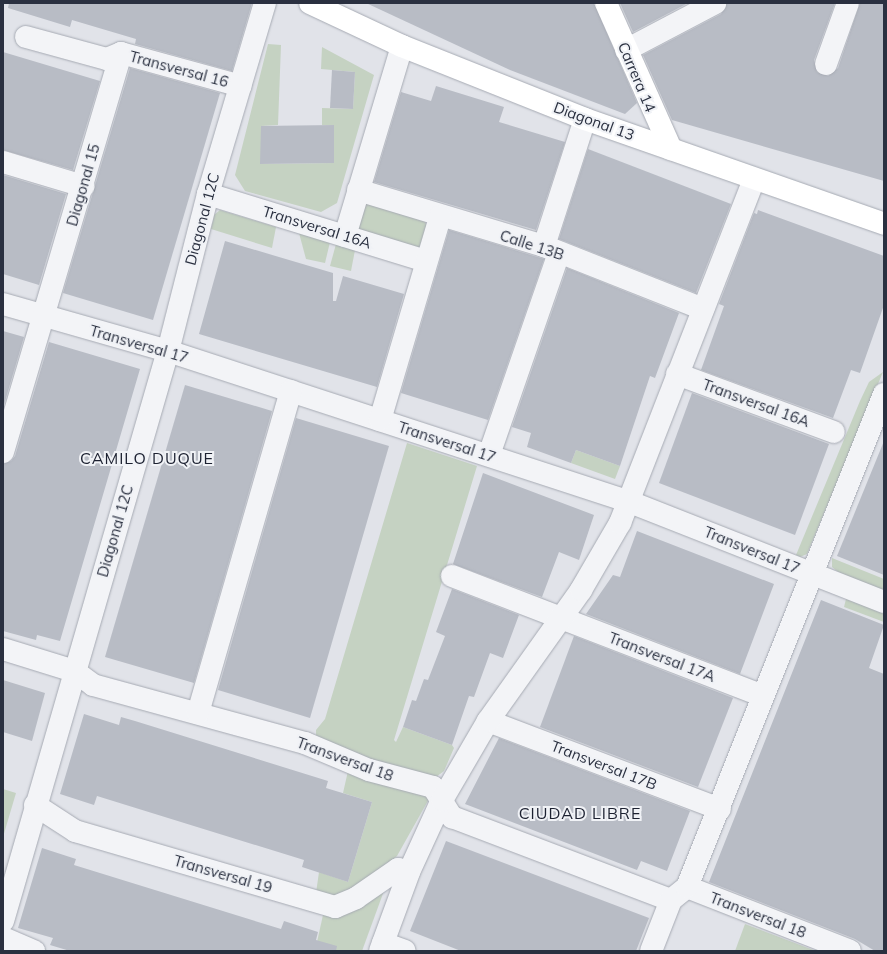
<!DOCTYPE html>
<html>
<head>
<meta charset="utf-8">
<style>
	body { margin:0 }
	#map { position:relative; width:887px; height:954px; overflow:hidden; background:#e1e3e9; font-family:Mulish,sans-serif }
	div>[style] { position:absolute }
	.green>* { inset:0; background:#c5d2c2 }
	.building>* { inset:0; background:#b8bcc5 }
	.roads { filter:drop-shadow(0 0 1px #a6aab3) drop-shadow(0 0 1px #a6aab3) }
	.minor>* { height:22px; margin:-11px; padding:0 11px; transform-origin:11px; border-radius:11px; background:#f3f4f7 }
	.secondary>* { height:22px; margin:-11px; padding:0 11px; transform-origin:11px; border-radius:11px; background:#fff }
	span { translate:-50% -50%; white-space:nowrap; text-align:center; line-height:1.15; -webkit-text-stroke:4px #f0f2f6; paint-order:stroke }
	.street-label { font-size:15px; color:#2a3040 }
	.neighbourhood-label { font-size:16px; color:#1c2131; letter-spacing:1px }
	.frame { position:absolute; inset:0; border:4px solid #2a3040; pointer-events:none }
</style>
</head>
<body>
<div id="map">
	<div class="green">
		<i style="clip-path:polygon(268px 44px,281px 45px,278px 125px,261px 126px,261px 164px,334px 163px,334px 125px,322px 125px,322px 108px,353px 109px,355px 72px,321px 69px,322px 47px,374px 75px,337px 203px,321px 212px,245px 191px,235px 175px)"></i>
		<i style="clip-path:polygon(366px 203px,425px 221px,427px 228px,419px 249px,357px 230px)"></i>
		<i style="clip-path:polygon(220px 210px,276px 227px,272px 248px,211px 229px,214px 215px)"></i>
		<i style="clip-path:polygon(299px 233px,330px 242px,325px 263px,306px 259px)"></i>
		<i style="clip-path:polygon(336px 244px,355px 250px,351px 271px,330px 266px)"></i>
		<i style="clip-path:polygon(883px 372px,807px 554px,800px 557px,796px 555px,860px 401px,869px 382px)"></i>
		<i style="clip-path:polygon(407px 443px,477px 466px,394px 740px,396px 742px,403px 727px,452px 745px,454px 748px,444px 771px,436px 777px,404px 772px,317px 739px,316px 735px,316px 730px,325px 719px)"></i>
		<i style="clip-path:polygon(576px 450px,620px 466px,615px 479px,571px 463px)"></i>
		<i style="clip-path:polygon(832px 558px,884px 579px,884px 591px,838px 572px,832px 567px)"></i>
		<i style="clip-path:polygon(846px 599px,884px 613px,884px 622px,844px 607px)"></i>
		<i style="clip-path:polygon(348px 771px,428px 795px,429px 799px,397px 856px,368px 882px,336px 895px,323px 895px,316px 893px,319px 872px,348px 882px,372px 802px,343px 793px)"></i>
		<i style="clip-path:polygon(3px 789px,16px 793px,3px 837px)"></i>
		<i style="clip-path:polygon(385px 888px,362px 951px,315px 951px,323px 915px)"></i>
		<i style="clip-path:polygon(745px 924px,816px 951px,735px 951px)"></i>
	</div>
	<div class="building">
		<i style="clip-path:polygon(9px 3px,252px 3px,232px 71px,135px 44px,136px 39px,72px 20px,70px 27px,8px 8px)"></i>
		<i style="clip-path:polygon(366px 3px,594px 3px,637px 103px,625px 114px,510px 70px)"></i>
		<i style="clip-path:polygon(620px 3px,688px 3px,633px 32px)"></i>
		<i style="clip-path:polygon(727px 3px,835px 3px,814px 60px,817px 72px,828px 76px,838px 68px,860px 3px,884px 3px,884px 181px,672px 120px,643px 55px,721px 14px)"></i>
		<i style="clip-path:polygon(3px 52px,100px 81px,73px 170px,3px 150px)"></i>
		<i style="clip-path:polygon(130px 68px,220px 93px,153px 320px,63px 293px)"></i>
		<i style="clip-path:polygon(332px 70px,355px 72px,353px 109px,330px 108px)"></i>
		<i style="clip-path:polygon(436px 86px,504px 107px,499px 122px,565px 142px,536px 230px,374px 182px,401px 92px,431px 101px)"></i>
		<i style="clip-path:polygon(334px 125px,334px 163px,260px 164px,261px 126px)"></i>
		<i style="clip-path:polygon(588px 149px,731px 204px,696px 293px,559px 239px)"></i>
		<i style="clip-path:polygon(3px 175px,66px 194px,39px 285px,3px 274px)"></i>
		<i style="clip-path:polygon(758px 210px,884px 256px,884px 305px,860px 373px,851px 370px,833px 418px,701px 370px,724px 306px,719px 304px,754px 213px,757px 214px)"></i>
		<i style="clip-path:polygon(449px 230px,544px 259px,488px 420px,401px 393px)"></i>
		<i style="clip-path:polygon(225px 241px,333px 273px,333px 301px,336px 301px,343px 276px,404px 294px,377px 387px,199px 334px)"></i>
		<i style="clip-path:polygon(567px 268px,679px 313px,655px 378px,650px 376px,620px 466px,576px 450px,571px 463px,527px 447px,531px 433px,512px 427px)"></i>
		<i style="clip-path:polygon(3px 331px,24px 337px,3px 408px)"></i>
		<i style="clip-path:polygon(49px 342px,140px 369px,60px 641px,37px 635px,36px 640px,3px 631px,3px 464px,11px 461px,15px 456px)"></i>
		<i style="clip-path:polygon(185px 385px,272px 411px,194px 683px,105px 657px)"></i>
		<i style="clip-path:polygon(692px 393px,829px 444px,795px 535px,659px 483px)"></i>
		<i style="clip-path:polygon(296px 418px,389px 446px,310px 718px,218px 690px)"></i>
		<i style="clip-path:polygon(884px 441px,884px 575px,837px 556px)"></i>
		<i style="clip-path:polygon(483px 473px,594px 515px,579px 560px,559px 552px,542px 597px,453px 564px)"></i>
		<i style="clip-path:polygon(637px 531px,774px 584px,740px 674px,586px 614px,613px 575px,620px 577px)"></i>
		<i style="clip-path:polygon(452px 589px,519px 615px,503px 658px,490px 653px,474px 697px,469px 696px,452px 745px,403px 727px,412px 700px,416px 701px,424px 679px,428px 680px,445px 636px,436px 632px)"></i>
		<i style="clip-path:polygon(821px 600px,884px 625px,869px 668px,884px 674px,884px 951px,875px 951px,855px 939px,709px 882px)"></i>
		<i style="clip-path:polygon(574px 636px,733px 698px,698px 787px,540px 727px)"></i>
		<i style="clip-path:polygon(3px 680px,45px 693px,32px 741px,3px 732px)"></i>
		<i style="clip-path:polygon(84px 714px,119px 725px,121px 717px,135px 721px,328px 781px,326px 788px,372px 802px,348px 882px,302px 867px,304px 860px,97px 796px,94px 805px,60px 794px)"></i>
		<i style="clip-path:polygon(499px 738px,690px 811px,667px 871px,641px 861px,637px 870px,465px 804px)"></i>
		<i style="clip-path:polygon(446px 841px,649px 918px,636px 951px,461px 951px,410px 931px)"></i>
		<i style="clip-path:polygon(42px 848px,76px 859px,74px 865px,281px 929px,284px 921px,318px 932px,316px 940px,337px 946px,336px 951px,70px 951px,50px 945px,53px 938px,18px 928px)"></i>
	</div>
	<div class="roads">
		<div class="minor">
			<i style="left:26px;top:37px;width:84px;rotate:15.2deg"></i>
			<i style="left:107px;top:59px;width:15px;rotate:-23deg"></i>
			<i style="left:121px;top:53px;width:124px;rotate:15.4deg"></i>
			<i style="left:626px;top:50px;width:101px;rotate:-27.8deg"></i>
			<i style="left:826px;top:64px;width:65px;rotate:-70.2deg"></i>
			<i style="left:3px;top:162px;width:84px;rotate:16.7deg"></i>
			<i style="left:358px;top:190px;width:194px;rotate:16.8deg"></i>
			<i style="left:544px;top:246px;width:171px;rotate:21.6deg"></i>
			<i style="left:208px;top:194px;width:228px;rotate:17.1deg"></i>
			<i style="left:345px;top:236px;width:198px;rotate:-73.3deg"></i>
			<i style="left:544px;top:246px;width:133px;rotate:-72.1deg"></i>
			<i style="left:3px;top:304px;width:172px;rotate:15.9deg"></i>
			<i style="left:168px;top:351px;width:486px;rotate:18.1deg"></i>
			<i style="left:630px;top:502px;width:273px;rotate:21.5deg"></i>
			<i style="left:677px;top:374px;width:167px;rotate:20.3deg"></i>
			<i style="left:380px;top:420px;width:212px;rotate:-73.5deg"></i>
			<i style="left:3px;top:452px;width:416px;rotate:-73.5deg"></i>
			<i style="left:489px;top:455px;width:214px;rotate:-70.9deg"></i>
			<i style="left:452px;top:576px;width:333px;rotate:21.1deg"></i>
			<i style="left:3px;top:649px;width:74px;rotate:17.2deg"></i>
			<i style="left:74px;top:671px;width:24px;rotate:36deg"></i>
			<i style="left:93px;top:685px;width:220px;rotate:15.3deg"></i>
			<i style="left:305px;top:743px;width:69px;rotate:22.9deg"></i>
			<i style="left:369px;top:770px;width:66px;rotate:14.9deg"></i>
			<i style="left:433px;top:787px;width:36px;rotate:58deg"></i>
			<i style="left:452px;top:817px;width:234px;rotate:20.8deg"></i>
			<i style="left:198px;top:713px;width:335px;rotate:-73.9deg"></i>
			<i style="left:488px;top:721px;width:248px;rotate:20.8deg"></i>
			<i style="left:35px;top:805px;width:48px;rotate:33deg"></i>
			<i style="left:75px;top:831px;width:271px;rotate:16.3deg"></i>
			<i style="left:335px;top:907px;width:23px;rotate:-23deg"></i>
			<i style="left:356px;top:898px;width:51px;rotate:-34.6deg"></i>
			<i style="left:398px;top:869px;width:11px;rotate:15deg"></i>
			<i style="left:687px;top:887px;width:175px;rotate:21.4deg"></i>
			<i style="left:3px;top:921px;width:593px;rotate:-73.86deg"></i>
			<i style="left:168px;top:351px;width:162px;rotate:-75.7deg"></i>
			<i style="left:208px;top:194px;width:199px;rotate:-73.4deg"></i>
			<i style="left:3px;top:938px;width:34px;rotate:23deg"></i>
			<i style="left:383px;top:943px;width:23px;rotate:20deg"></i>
			<i style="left:380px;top:951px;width:84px;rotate:-69.8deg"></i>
			<i style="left:409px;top:872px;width:79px;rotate:-65.4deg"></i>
			<i style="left:442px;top:800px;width:91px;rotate:-59.8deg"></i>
			<i style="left:488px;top:721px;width:161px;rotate:-54.6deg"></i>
			<i style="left:581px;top:590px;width:78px;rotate:-59.8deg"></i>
			<i style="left:620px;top:523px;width:369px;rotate:-68.7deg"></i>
			<i style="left:651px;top:951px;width:55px;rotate:-68.6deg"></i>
			<i style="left:671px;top:900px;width:21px;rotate:-39deg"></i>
			<i style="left:687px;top:887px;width:531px;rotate:-68.22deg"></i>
		</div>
		<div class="secondary">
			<i style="left:310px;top:3px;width:102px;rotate:25.1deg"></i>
			<i style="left:402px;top:46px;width:197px;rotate:21.7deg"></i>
			<i style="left:585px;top:119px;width:317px;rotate:19.3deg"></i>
			<i style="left:606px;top:3px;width:160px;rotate:66deg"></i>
		</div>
	</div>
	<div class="street-label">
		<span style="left:179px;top:69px;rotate:15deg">Transversal 16</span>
		<span style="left:637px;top:77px;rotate:67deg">Carrera 14</span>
		<span style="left:594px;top:121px;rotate:20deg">Diagonal 13</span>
		<span style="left:83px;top:185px;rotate:-74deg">Diagonal 15</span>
		<span style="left:202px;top:219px;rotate:-75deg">Diagonal 12C</span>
		<span style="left:317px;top:227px;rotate:17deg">Transversal 16A</span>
		<span style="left:532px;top:245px;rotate:18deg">Calle 13B</span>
		<span style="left:139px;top:344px;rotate:16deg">Transversal 17</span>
		<span style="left:756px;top:403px;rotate:20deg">Transversal 16A</span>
		<span style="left:447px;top:442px;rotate:18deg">Transversal 17</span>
		<span style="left:115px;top:531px;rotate:-74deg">Diagonal 12C</span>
		<span style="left:752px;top:550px;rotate:22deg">Transversal 17</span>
		<span style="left:662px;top:657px;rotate:21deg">Transversal 17A</span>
		<span style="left:345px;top:759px;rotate:20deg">Transversal 18</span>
		<span style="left:604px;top:765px;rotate:21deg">Transversal 17B</span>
		<span style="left:223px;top:874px;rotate:16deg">Transversal 19</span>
		<span style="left:758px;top:915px;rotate:21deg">Transversal 18</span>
	</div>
	<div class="neighbourhood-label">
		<span style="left:147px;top:458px">CAMILO DUQUE</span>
		<span style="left:580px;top:813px">CIUDAD LIBRE</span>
	</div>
	<div class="frame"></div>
</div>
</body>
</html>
